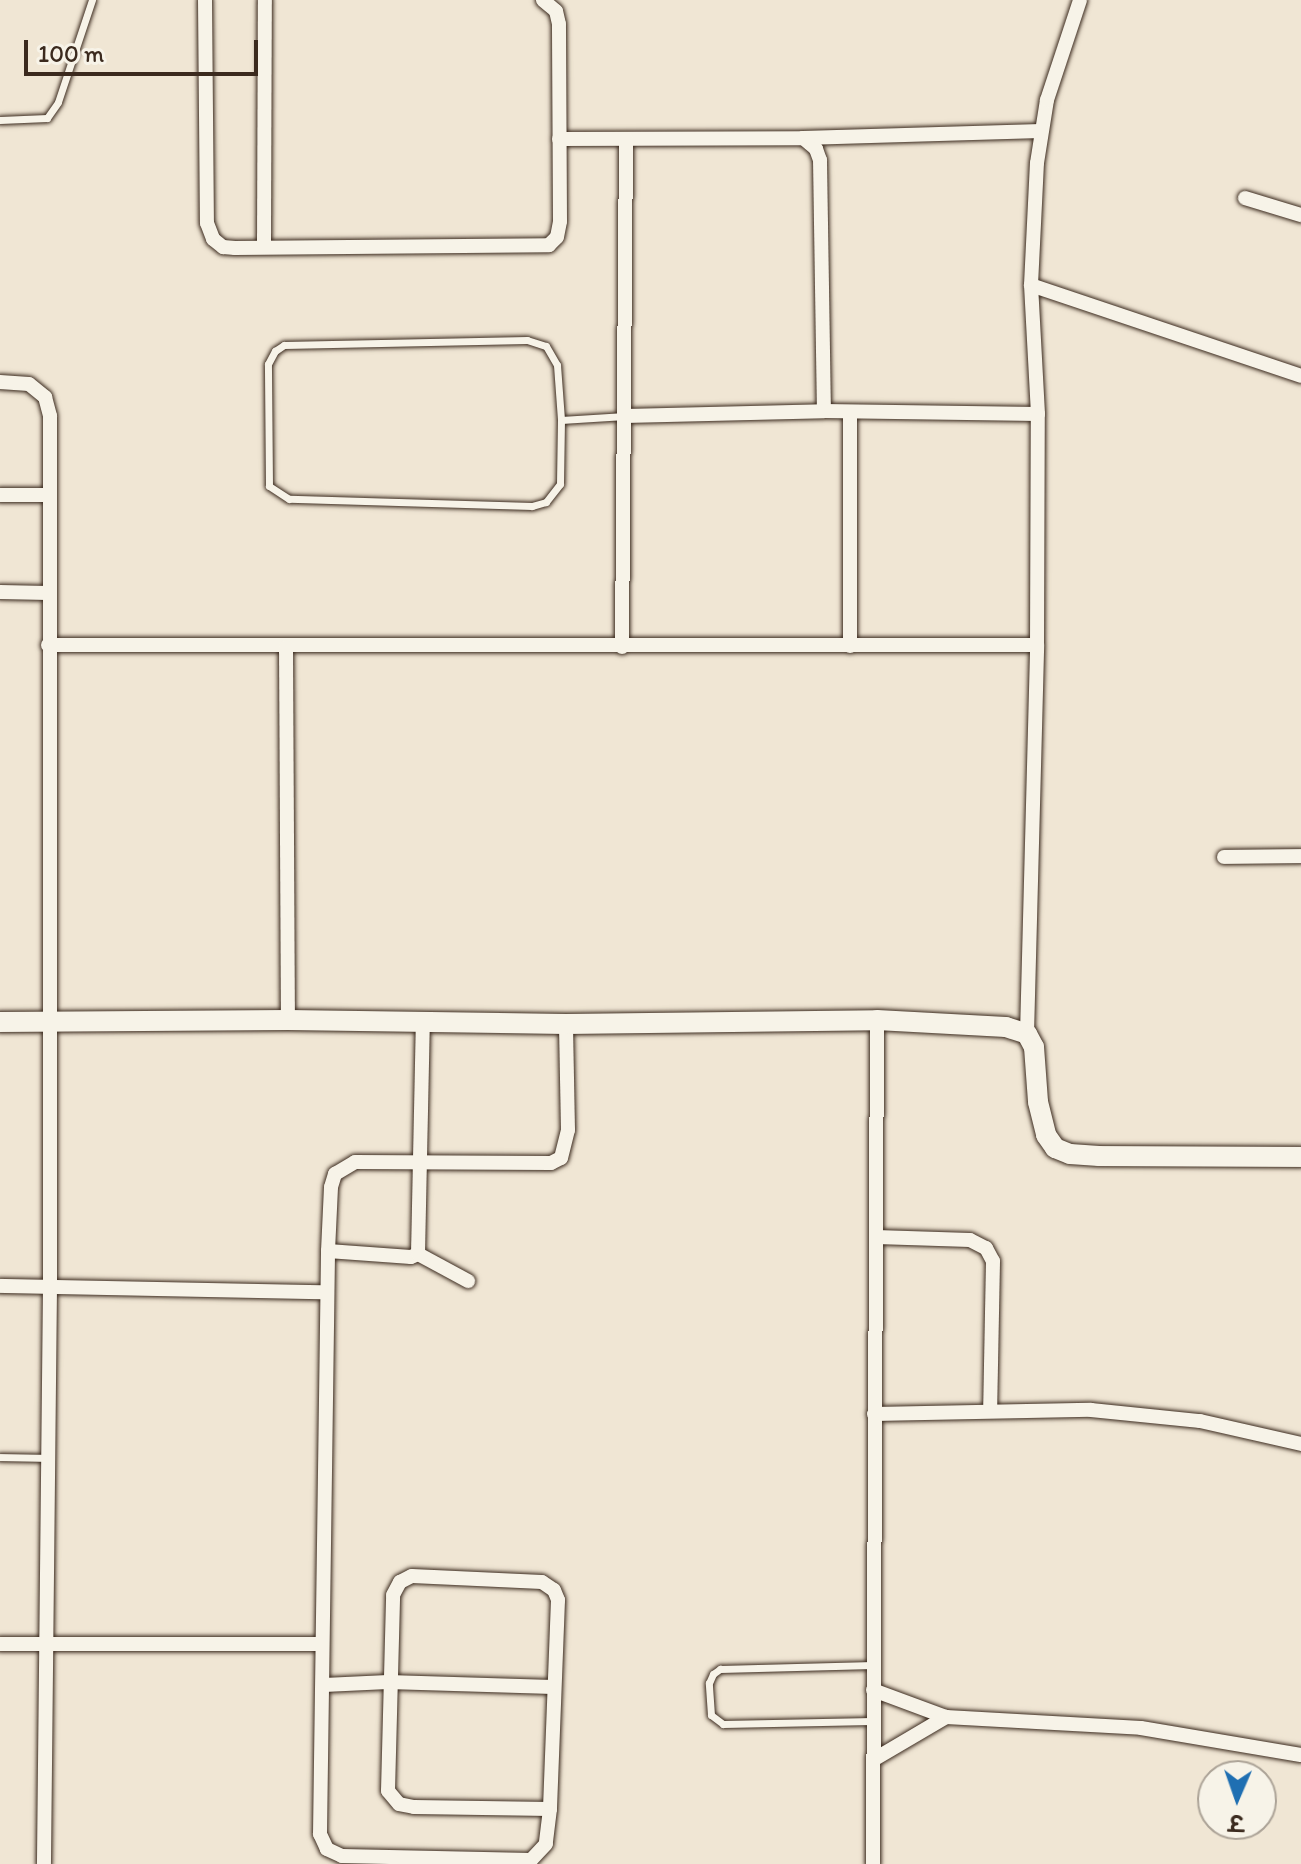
<!DOCTYPE html>
<html>
<head>
<meta charset="utf-8">
<style>
	body { margin:0 }
	#map { position:relative; width:1301px; height:1864px; overflow:hidden; background:#f0e6d4; font-family:Itim,"Playpen Sans Deva",sans-serif }
	div>[style] { position:absolute }
	.roads { filter:drop-shadow(0 0 2px #3b2a1e) drop-shadow(0 0 2px #3b2a1e) }
	.lane>* { height:7px; margin:-3.5px; padding:0 3.5px; transform-origin:3.5px; border-radius:3.5px; background:#f7f3e8 }
	.street>* { height:14px; margin:-7px; padding:0 7px; transform-origin:7px; border-radius:7px; background:#f7f3e8 }
	.secondary>* { height:20px; margin:-10px; padding:0 10px; transform-origin:10px; border-radius:10px; background:#f7f3e8 }
	span { translate:-50% -50%; white-space:nowrap; text-align:center; line-height:1.15; -webkit-text-stroke:8px #f7f3e8; paint-order:stroke }
	.north { position:absolute; left:1197px; top:1760px; width:80px; height:80px; box-sizing:border-box; background:#f7f3e8; border:2px solid #aca397; border-radius:50%; rotate:182deg; font-size:22px; font-weight:700; line-height:32px; text-align:center; color:#3b2a1e }
	.north::after { content:''; display:block; margin:auto; width:28px; height:36px; background:#1f6fb2; clip-path:polygon(50% 0,100% 100%,50% 72%,0 100%) }
	.scale { position:absolute; left:24px; top:40px; width:234px; height:36px; box-sizing:border-box; border:4px solid #3b2a1e; border-top:0; padding-left:10px; font-size:24px; line-height:28px; white-space:nowrap; color:#3b2a1e; -webkit-text-stroke:6px #f7f3e8; paint-order:stroke }
</style>
</head>
<body>
<div id="map">
	<div class="roads">
		<div class="lane">
			<i style="left:0;top:120px;width:47px;rotate:-2.4deg"></i>
			<i style="left:47px;top:118px;width:19px;rotate:-55deg"></i>
			<i style="left:58px;top:102px;width:108px;rotate:-71.6deg"></i>
			<i style="left:561px;top:420px;width:64px;rotate:90.9deg"></i>
			<i style="left:560px;top:484px;width:23px;rotate:128deg"></i>
			<i style="left:546px;top:502px;width:15px;rotate:164deg"></i>
			<i style="left:532px;top:506px;width:243px;rotate:-178.3deg"></i>
			<i style="left:289px;top:499px;width:24px;rotate:-147deg"></i>
			<i style="left:269px;top:486px;width:122px;rotate:-90.5deg"></i>
			<i style="left:268px;top:364px;width:15px;rotate:-62deg"></i>
			<i style="left:275px;top:351px;width:11px;rotate:-34deg"></i>
			<i style="left:284px;top:345px;width:243px;rotate:-1.2deg"></i>
			<i style="left:527px;top:340px;width:20px;rotate:18deg"></i>
			<i style="left:546px;top:346px;width:22px;rotate:60deg"></i>
			<i style="left:557px;top:365px;width:55px;rotate:85.8deg"></i>
			<i style="left:561px;top:420px;width:64px;rotate:-3.6deg"></i>
			<i style="left:0;top:1457px;width:49px;rotate:1.2deg"></i>
			<i style="left:872px;top:1721px;width:149px;rotate:178.8deg"></i>
			<i style="left:723px;top:1724px;width:15px;rotate:-143deg"></i>
			<i style="left:711px;top:1715px;width:32px;rotate:-94deg"></i>
			<i style="left:709px;top:1683px;width:10px;rotate:-66deg"></i>
			<i style="left:713px;top:1674px;width:9px;rotate:-36deg"></i>
			<i style="left:720px;top:1669px;width:153px;rotate:-1.5deg"></i>
		</div>
		<div class="street">
			<i style="left:205px;top:0;width:223px;rotate:89.5deg"></i>
			<i style="left:207px;top:223px;width:17px;rotate:69deg"></i>
			<i style="left:213px;top:239px;width:13px;rotate:39deg"></i>
			<i style="left:223px;top:247px;width:12px;rotate:5deg"></i>
			<i style="left:235px;top:248px;width:314px;rotate:-0.5deg"></i>
			<i style="left:549px;top:245px;width:11px;rotate:-45deg"></i>
			<i style="left:557px;top:237px;width:16px;rotate:-79deg"></i>
			<i style="left:560px;top:221px;width:197px;rotate:-90.3deg"></i>
			<i style="left:559px;top:24px;width:13px;rotate:-103deg"></i>
			<i style="left:556px;top:11px;width:17px;rotate:-140deg"></i>
			<i style="left:803px;top:138px;width:238px;rotate:-1.7deg"></i>
			<i style="left:559px;top:139px;width:244px;rotate:-0.2deg"></i>
			<i style="left:803px;top:138px;width:17px;rotate:40deg"></i>
			<i style="left:816px;top:149px;width:12px;rotate:70deg"></i>
			<i style="left:820px;top:160px;width:251px;rotate:89.1deg"></i>
			<i style="left:824px;top:411px;width:214px;rotate:0.8deg"></i>
			<i style="left:1245px;top:198px;width:59px;rotate:16.9deg"></i>
			<i style="left:264px;top:246px;width:246px;rotate:-89.8deg"></i>
			<i style="left:1031px;top:285px;width:285px;rotate:18.6deg"></i>
			<i style="left:0;top:382px;width:29px;rotate:4deg"></i>
			<i style="left:29px;top:384px;width:21px;rotate:39deg"></i>
			<i style="left:45px;top:397px;width:20px;rotate:75deg"></i>
			<i style="left:50px;top:416px;width:871px;rotate:90deg"></i>
			<i style="left:50px;top:1287px;width:577px;rotate:90.6deg"></i>
			<i style="left:625px;top:416px;width:199px;rotate:-1.4deg"></i>
			<i style="left:0;top:495px;width:49px"></i>
			<i style="left:0;top:592px;width:48px;rotate:1.2deg"></i>
			<i style="left:48px;top:645px;width:989px"></i>
			<i style="left:850px;top:646px;width:234px;rotate:-90deg"></i>
			<i style="left:286px;top:647px;width:373px;rotate:89.7deg"></i>
			<i style="left:622px;top:647px;width:508px;rotate:-89.55deg"></i>
			<i style="left:1224px;top:857px;width:77px;rotate:-0.7deg"></i>
			<i style="left:1027px;top:1034px;width:389px;rotate:-88.5deg"></i>
			<i style="left:1037px;top:645px;width:231px;rotate:-89.8deg"></i>
			<i style="left:1038px;top:414px;width:129px;rotate:-93.1deg"></i>
			<i style="left:1031px;top:285px;width:122px;rotate:-87.2deg"></i>
			<i style="left:1037px;top:163px;width:64px;rotate:-81deg"></i>
			<i style="left:1047px;top:100px;width:105px;rotate:-71.7deg"></i>
			<i style="left:876px;top:1237px;width:94px;rotate:1.8deg"></i>
			<i style="left:970px;top:1240px;width:18px;rotate:27deg"></i>
			<i style="left:986px;top:1248px;width:15px;rotate:62deg"></i>
			<i style="left:993px;top:1261px;width:150px;rotate:91.1deg"></i>
			<i style="left:328px;top:1251px;width:83px;rotate:4.1deg"></i>
			<i style="left:411px;top:1257px;width:8px;rotate:-23deg"></i>
			<i style="left:418px;top:1254px;width:231px;rotate:-88.8deg"></i>
			<i style="left:418px;top:1254px;width:57px;rotate:28.4deg"></i>
			<i style="left:0;top:1286px;width:327px;rotate:1.1deg"></i>
			<i style="left:874px;top:1414px;width:217px;rotate:-1.1deg"></i>
			<i style="left:1091px;top:1410px;width:110px;rotate:5.8deg"></i>
			<i style="left:1200px;top:1421px;width:104px;rotate:12.8deg"></i>
			<i style="left:0;top:1644px;width:322px"></i>
			<i style="left:324px;top:1685px;width:64px;rotate:-2.7deg"></i>
			<i style="left:388px;top:1682px;width:165px;rotate:1.7deg"></i>
			<i style="left:873px;top:1690px;width:78px;rotate:20.3deg"></i>
			<i style="left:946px;top:1717px;width:195px;rotate:3.2deg"></i>
			<i style="left:1141px;top:1728px;width:162px;rotate:9.6deg"></i>
			<i style="left:873px;top:1760px;width:85px;rotate:-30.5deg"></i>
			<i style="left:550px;top:1809px;width:136px;rotate:-179.2deg"></i>
			<i style="left:414px;top:1807px;width:15px;rotate:-169deg"></i>
			<i style="left:399px;top:1804px;width:17px;rotate:-130deg"></i>
			<i style="left:388px;top:1791px;width:196px;rotate:-88.5deg"></i>
			<i style="left:393px;top:1595px;width:15px;rotate:-62deg"></i>
			<i style="left:400px;top:1582px;width:13px;rotate:-27deg"></i>
			<i style="left:412px;top:1576px;width:130px;rotate:2.6deg"></i>
			<i style="left:542px;top:1582px;width:14px;rotate:34deg"></i>
			<i style="left:554px;top:1590px;width:11px;rotate:68deg"></i>
			<i style="left:558px;top:1600px;width:209px;rotate:92.2deg"></i>
			<i style="left:550px;top:1809px;width:35px;rotate:97deg"></i>
			<i style="left:546px;top:1844px;width:22px;rotate:133deg"></i>
			<i style="left:531px;top:1860px;width:189px;rotate:-178.8deg"></i>
			<i style="left:342px;top:1856px;width:17px;rotate:-155deg"></i>
			<i style="left:327px;top:1849px;width:17px;rotate:-115deg"></i>
			<i style="left:320px;top:1834px;width:583px;rotate:-89.21deg"></i>
			<i style="left:328px;top:1251px;width:64px;rotate:-87.3deg"></i>
			<i style="left:331px;top:1187px;width:14px;rotate:-73deg"></i>
			<i style="left:335px;top:1174px;width:23px;rotate:-31deg"></i>
			<i style="left:355px;top:1162px;width:196px;rotate:0.3deg"></i>
			<i style="left:551px;top:1163px;width:11px;rotate:-27deg"></i>
			<i style="left:561px;top:1158px;width:29px;rotate:-76deg"></i>
			<i style="left:568px;top:1130px;width:106px;rotate:-91.1deg"></i>
			<i style="left:873px;top:1864px;width:844px;rotate:-89.73deg"></i>
		</div>
		<div class="secondary">
			<i style="left:0;top:1022px;width:288px;rotate:-0.4deg"></i>
			<i style="left:288px;top:1020px;width:278px;rotate:0.8deg"></i>
			<i style="left:566px;top:1024px;width:311px;rotate:-0.7deg"></i>
			<i style="left:877px;top:1020px;width:129px;rotate:3.1deg"></i>
			<i style="left:1006px;top:1027px;width:22px;rotate:18deg"></i>
			<i style="left:1027px;top:1034px;width:15px;rotate:62deg"></i>
			<i style="left:1034px;top:1047px;width:55px;rotate:85.8deg"></i>
			<i style="left:1038px;top:1102px;width:34px;rotate:76deg"></i>
			<i style="left:1046px;top:1135px;width:16px;rotate:55deg"></i>
			<i style="left:1055px;top:1148px;width:16px;rotate:22deg"></i>
			<i style="left:1070px;top:1154px;width:29px;rotate:4deg"></i>
			<i style="left:1099px;top:1156px;width:202px;rotate:0.3deg"></i>
		</div>
	</div>
	<div class="north">उ</div>
	<div class="scale">100 m</div>
</div>
</body>
</html>
